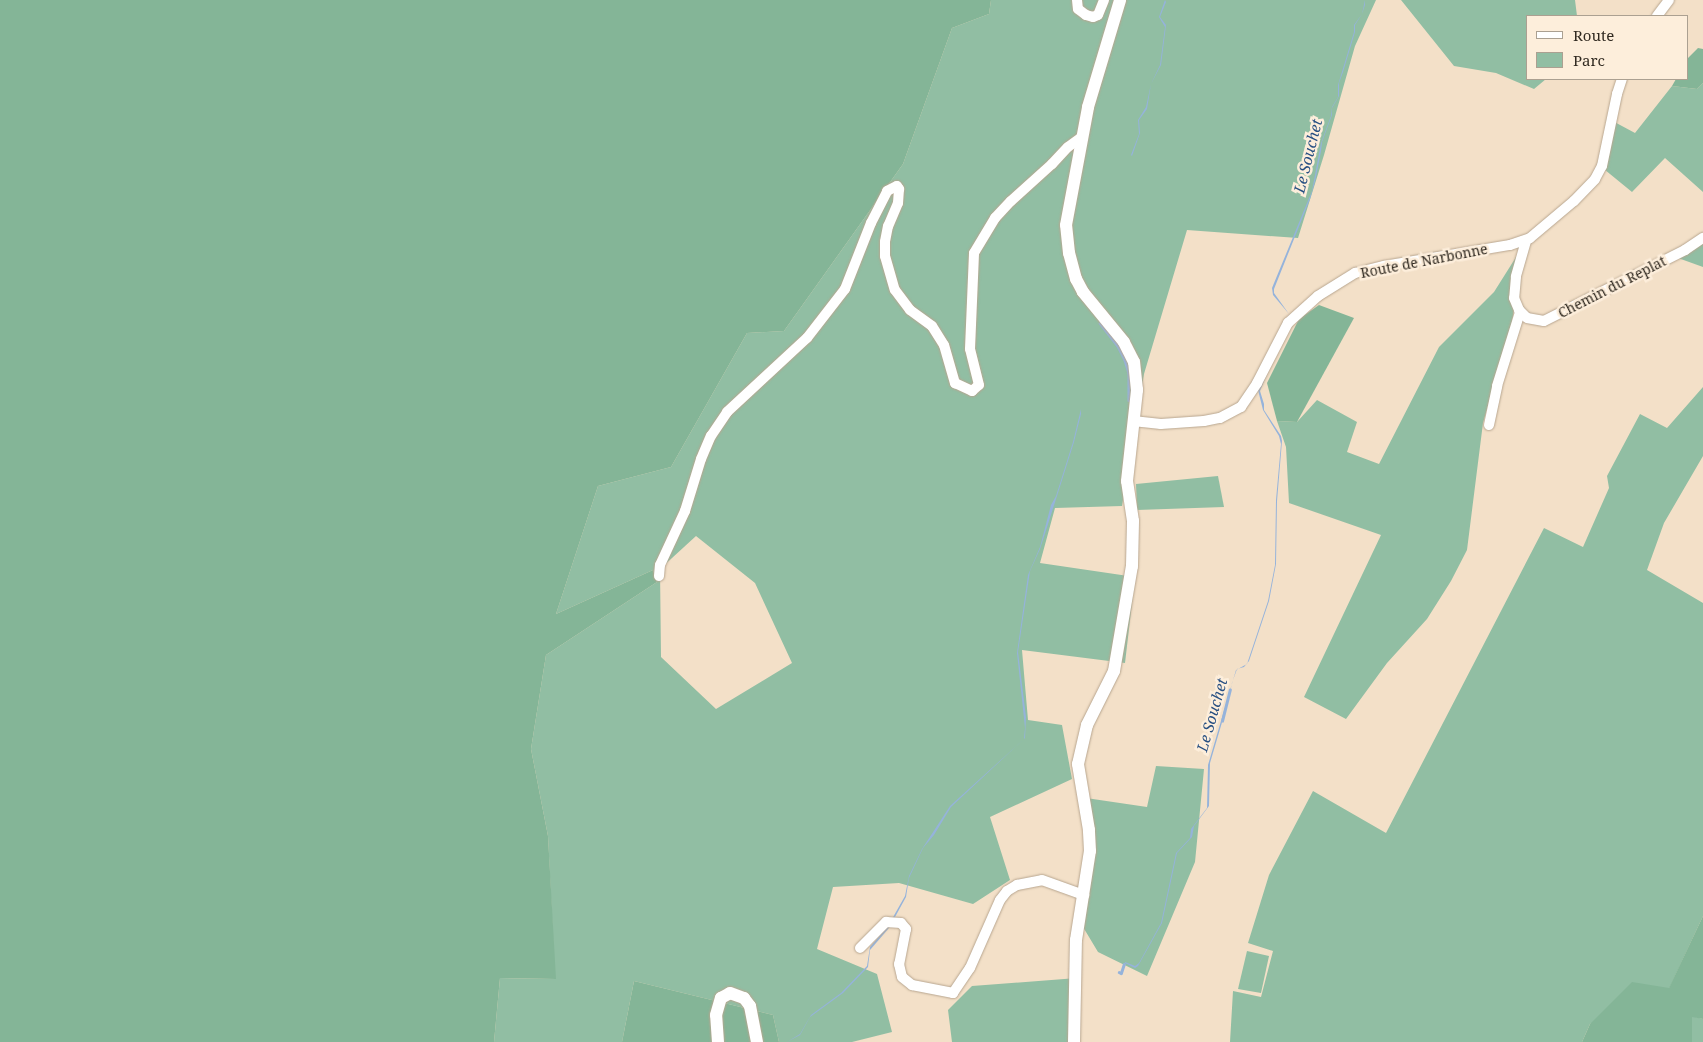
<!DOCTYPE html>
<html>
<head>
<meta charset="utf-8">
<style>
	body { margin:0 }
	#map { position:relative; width:1703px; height:1042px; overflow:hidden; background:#f3e0c8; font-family:"Noto Serif",serif }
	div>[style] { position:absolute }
	.green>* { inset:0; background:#91bea3 }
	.forest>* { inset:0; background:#84b597 }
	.water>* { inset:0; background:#95b3db }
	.stream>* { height:2.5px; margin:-1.25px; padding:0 1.25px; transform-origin:1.25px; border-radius:1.25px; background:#95b3db }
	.roads { filter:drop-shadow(0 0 1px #b8a690) drop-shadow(0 0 1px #b8a690) }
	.minor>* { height:10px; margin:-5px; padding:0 5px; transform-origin:5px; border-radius:5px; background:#fff }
	.tertiary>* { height:12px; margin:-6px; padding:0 6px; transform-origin:6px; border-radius:6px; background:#fff }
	span { translate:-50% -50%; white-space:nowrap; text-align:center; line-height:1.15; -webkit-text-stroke:5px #fdeedb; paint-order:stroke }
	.street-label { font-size:14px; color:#312a21 }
	.water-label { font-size:15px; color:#274f82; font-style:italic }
	.legend { position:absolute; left:1526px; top:15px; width:162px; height:65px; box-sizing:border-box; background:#fdeedb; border:1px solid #aba091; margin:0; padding:6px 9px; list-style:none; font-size:15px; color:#312a21 }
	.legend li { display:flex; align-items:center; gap:10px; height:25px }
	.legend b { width:25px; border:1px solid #aba091 }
</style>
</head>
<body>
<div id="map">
	<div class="green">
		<i style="clip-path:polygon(evenodd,991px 0,1376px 0,1355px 46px,1324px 155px,1298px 238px,1187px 230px,1144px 374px,1122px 506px,1055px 508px,1040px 563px,1135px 577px,1125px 663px,1022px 650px,1028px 720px,1062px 725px,1072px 779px,990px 817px,1010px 880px,973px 904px,899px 883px,833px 887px,817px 949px,877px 974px,892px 1032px,852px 1042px,779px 1042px,773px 1015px,634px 981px,622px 1042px,494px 1042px,500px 978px,555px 979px,548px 836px,531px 749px,546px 655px,657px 582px,653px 570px,556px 614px,598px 486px,671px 467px,747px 333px,784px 331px,903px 164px,952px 28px,989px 14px,991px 0,696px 536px,755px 583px,792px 663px,716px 709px,661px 657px,660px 569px,696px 536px)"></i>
		<i style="clip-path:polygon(1401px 0,1575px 0,1577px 16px,1527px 16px,1527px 79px,1546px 79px,1534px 89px,1496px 73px,1454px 66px)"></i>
		<i style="clip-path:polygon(1703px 83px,1703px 192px,1665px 158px,1632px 192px,1599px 165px,1607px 118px,1635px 133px,1672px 86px,1697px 89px)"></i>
		<i style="clip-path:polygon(1703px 241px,1703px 267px,1678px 258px)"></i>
		<i style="clip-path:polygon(1523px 246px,1512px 323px,1483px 423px,1467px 550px,1451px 581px,1427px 619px,1387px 663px,1346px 719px,1304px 697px,1381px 535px,1289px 503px,1286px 447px,1277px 421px,1297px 422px,1317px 400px,1357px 422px,1347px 452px,1379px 464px,1439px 347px,1494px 292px)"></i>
		<i style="clip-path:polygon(1703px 387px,1703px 456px,1664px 523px,1647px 570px,1703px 603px,1703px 916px,1669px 989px,1590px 1024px,1582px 1042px,1230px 1042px,1233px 991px,1261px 997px,1273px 951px,1248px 943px,1269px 875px,1313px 791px,1386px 833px,1544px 528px,1583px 547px,1609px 488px,1607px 476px,1640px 414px,1667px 428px)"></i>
		<i style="clip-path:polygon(1218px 476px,1224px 507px,1137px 510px,1136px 484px)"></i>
		<i style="clip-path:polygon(1156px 766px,1204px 769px,1195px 862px,1147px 976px,1098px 952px,1080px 922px,1086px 896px,1086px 798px,1147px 807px)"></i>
		<i style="clip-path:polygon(1247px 951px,1269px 956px,1261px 993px,1238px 989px)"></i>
		<i style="clip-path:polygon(1077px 978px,1077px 1042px,952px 1042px,948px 1010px,972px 986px)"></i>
		<i style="clip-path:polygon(1692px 1016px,1703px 1019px,1703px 1042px,1692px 1042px)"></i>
	</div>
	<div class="forest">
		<i style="clip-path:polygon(0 0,991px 0,989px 14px,952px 28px,903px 164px,784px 331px,747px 333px,671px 467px,598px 486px,556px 614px,653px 570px,657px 582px,546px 655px,531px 749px,548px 836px,556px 979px,500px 978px,494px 1042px,0 1042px)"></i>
		<i style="clip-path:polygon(1698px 48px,1703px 49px,1703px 83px,1697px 89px,1672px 86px,1676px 79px,1687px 79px,1687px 59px)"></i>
		<i style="clip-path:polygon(1319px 305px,1354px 318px,1297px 422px,1277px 421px,1267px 383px,1299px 319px)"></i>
		<i style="clip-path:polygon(1703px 916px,1703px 1019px,1692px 1017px,1692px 1042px,1582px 1042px,1590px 1024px,1632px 982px,1669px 988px)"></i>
		<i style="clip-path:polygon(634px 981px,773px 1015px,779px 1042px,622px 1042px)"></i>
	</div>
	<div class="water">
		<i style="clip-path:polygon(1165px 0,1166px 2px,1160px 17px,1166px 25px,1161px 65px,1151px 84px,1147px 109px,1139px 120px,1140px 133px,1132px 156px,1131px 155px,1139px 134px,1138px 120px,1146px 107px,1151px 84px,1160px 65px,1165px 27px,1159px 17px)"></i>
		<i style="clip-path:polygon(1365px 0,1365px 5px,1362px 14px,1355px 25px,1355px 32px,1343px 72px,1339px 83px,1339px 96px,1332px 108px,1332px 115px,1322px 142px,1321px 151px,1315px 182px,1310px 199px,1274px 289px,1274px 293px,1289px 314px,1273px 295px,1272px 288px,1312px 191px,1321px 143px,1331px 116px,1332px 107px,1338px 97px,1338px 85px,1354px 32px,1354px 25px,1362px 14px)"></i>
		<i style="clip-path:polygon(1275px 354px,1260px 391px,1264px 404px,1264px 410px,1281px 436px,1282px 441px,1277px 501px,1276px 564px,1269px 601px,1249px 661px,1244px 667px,1237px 669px,1232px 683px,1228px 702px,1210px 763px,1209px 806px,1194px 826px,1192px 837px,1177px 853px,1162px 923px,1138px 966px,1135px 968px,1125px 963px,1124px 967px,1125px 962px,1135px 966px,1139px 963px,1161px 923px,1176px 853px,1190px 838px,1191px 829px,1207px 808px,1208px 765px,1236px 670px,1247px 664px,1268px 601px,1275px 565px,1276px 500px,1281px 444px,1279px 436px,1263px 410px,1258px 390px)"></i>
		<i style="clip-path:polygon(1081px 409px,1081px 414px,1074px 442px,1057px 496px,1040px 549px,1030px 571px,1018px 652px,1026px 717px,1025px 738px,951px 807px,934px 835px,923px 848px,909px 878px,906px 897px,889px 928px,870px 950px,868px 967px,843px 993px,810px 1017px,800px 1035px,787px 1042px,800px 1034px,811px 1015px,841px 993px,867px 966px,870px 947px,888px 926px,905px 896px,909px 876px,922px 849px,950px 806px,1024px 739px,1025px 728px,1017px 653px,1028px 575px,1040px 547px,1051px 505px,1056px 496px,1073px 442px)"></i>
	</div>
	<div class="stream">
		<i style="left:1100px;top:323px;width:29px;rotate:52deg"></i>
		<i style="left:1118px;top:346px;width:16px;rotate:63deg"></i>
		<i style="left:1125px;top:360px;width:14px;rotate:73deg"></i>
		<i style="left:1129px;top:373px;width:27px;rotate:90deg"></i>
		<i style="left:1222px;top:721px;width:32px;rotate:-76deg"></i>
		<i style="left:1119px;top:972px;width:2px;rotate:27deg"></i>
		<i style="left:1121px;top:973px;width:9px;rotate:-72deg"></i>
	</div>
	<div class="roads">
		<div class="minor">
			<i style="left:1077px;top:0;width:9px;rotate:84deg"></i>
			<i style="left:1078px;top:9px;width:10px;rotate:37deg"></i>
			<i style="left:1086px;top:15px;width:7px;rotate:16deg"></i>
			<i style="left:1093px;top:17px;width:5px;rotate:-22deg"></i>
			<i style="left:1098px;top:15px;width:16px;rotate:-68deg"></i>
			<i style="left:1657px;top:16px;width:20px;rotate:-53deg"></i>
			<i style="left:1526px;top:241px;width:37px;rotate:106deg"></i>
			<i style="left:1516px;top:277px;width:21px;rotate:95deg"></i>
			<i style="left:1514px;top:298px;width:13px;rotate:67deg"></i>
			<i style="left:1519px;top:310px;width:11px;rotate:45deg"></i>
			<i style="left:1527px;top:318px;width:17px;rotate:10deg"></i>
			<i style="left:1544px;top:321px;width:158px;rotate:-26.7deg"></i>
			<i style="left:1685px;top:250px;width:22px;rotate:-34deg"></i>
			<i style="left:1133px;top:421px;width:28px;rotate:6deg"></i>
			<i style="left:1161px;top:424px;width:43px;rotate:-4deg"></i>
			<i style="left:1204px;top:421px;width:16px;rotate:-11deg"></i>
			<i style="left:1220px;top:418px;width:24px;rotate:-28deg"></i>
			<i style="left:1241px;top:407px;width:29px;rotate:-56deg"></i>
			<i style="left:1257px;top:383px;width:68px;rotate:-62.7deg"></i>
			<i style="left:1288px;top:323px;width:40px;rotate:-42deg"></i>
			<i style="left:1318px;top:296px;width:44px;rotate:-31.9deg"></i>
			<i style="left:1355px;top:273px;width:30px;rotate:-14deg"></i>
			<i style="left:1384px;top:266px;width:128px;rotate:-9.5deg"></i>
			<i style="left:1510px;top:245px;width:21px;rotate:-19deg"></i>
			<i style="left:1530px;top:238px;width:57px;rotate:-40.1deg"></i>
			<i style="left:1574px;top:201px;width:30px;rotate:-46deg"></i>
			<i style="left:1595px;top:179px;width:15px;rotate:-62deg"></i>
			<i style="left:1602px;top:166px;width:74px;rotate:-78.2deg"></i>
			<i style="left:1617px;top:94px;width:16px;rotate:-72deg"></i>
			<i style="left:1489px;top:425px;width:40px;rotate:-78deg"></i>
			<i style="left:1497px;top:386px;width:77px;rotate:-72.7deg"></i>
			<i style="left:659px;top:576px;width:11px;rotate:-85deg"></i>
			<i style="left:660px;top:565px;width:60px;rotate:-65.2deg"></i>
			<i style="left:685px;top:511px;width:54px;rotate:-72.9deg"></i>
			<i style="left:701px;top:459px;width:25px;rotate:-67deg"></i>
			<i style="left:711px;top:436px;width:29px;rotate:-56deg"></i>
			<i style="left:727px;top:412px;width:109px;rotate:-42.8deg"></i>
			<i style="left:807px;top:338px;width:62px;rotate:-52.2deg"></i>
			<i style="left:845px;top:289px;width:71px;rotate:-68.5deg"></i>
			<i style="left:871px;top:223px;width:36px;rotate:-63deg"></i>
			<i style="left:887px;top:191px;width:11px;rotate:-27deg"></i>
			<i style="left:897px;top:186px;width:4px;rotate:56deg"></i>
			<i style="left:899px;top:189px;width:14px;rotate:94deg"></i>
			<i style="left:898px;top:203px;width:25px;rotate:113deg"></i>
			<i style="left:888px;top:226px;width:16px;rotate:101deg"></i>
			<i style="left:885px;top:242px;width:14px;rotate:90deg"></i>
			<i style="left:885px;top:256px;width:35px;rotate:74deg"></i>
			<i style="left:895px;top:290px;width:25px;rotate:53deg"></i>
			<i style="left:910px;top:310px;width:27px;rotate:36deg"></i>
			<i style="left:932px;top:326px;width:22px;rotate:58deg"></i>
			<i style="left:944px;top:345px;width:40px;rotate:74deg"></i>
			<i style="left:955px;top:383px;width:19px;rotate:25deg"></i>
			<i style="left:972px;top:391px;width:9px;rotate:-41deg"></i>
			<i style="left:979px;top:385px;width:37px;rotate:-104deg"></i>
			<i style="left:970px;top:349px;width:96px;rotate:-87.6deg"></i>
			<i style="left:974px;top:253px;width:41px;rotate:-59deg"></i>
			<i style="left:995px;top:218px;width:23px;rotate:-47deg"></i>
			<i style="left:1011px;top:201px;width:55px;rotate:-42.1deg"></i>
			<i style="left:1052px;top:164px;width:23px;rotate:-47deg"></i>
			<i style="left:1068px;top:147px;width:17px;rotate:-36deg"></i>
			<i style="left:860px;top:948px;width:37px;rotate:-45deg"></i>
			<i style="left:886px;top:922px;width:15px;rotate:4deg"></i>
			<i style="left:901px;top:923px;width:8px;rotate:50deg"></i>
			<i style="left:906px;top:929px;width:36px;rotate:101deg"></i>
			<i style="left:899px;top:964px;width:13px;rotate:77deg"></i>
			<i style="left:902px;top:977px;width:13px;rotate:39deg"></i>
			<i style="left:912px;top:985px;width:42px;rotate:11deg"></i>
			<i style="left:953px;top:993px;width:30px;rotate:-56deg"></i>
			<i style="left:970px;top:968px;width:74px;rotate:-66.2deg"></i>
			<i style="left:1000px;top:900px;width:11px;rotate:-52deg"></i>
			<i style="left:1007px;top:891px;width:12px;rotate:-31deg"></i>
			<i style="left:1017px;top:885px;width:25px;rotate:-11deg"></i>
			<i style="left:1042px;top:880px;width:45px;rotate:19.7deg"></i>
		</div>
		<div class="tertiary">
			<i style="left:718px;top:1042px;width:27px;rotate:-94deg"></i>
			<i style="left:716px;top:1015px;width:18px;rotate:-74deg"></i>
			<i style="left:721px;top:998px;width:10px;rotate:-29deg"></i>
			<i style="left:730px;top:993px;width:15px;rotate:20deg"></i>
			<i style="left:744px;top:998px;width:10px;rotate:53deg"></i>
			<i style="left:750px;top:1006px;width:37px;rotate:79deg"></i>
			<i style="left:1074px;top:1042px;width:102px;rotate:-88.9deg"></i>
			<i style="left:1076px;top:940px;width:90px;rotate:-81.1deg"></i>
			<i style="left:1090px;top:851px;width:21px;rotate:-93deg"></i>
			<i style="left:1089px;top:830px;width:67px;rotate:-99.5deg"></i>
			<i style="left:1078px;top:764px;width:40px;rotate:-77deg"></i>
			<i style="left:1087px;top:725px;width:60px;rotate:-63.4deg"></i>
			<i style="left:1114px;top:671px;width:107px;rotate:-80.3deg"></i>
			<i style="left:1132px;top:566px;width:45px;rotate:-88.7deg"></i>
			<i style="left:1133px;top:521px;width:40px;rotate:-98.5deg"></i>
			<i style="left:1127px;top:481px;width:92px;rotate:-83.7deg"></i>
			<i style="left:1137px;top:390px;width:28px;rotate:-96deg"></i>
			<i style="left:1134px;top:362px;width:22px;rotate:-117deg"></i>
			<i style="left:1124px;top:342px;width:65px;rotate:-129.4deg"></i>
			<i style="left:1083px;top:292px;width:15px;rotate:-118deg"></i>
			<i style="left:1076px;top:279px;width:27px;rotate:-105deg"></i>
			<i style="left:1069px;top:253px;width:28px;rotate:-96deg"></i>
			<i style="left:1066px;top:225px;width:120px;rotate:-79.4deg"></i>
			<i style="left:1088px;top:107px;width:112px;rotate:-73.3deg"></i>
		</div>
	</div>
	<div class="street-label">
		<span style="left:1424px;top:261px;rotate:-11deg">Route de Narbonne</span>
		<span style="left:1612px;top:287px;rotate:-27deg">Chemin du Replat</span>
	</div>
	<div class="water-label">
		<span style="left:1308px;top:156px;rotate:-76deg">Le Souchet</span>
		<span style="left:1212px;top:715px;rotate:-74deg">Le Souchet</span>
	</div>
	<ul class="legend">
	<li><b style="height:6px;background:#fff"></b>Route</li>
	<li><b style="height:14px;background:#91bea3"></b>Parc</li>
	</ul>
</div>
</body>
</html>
